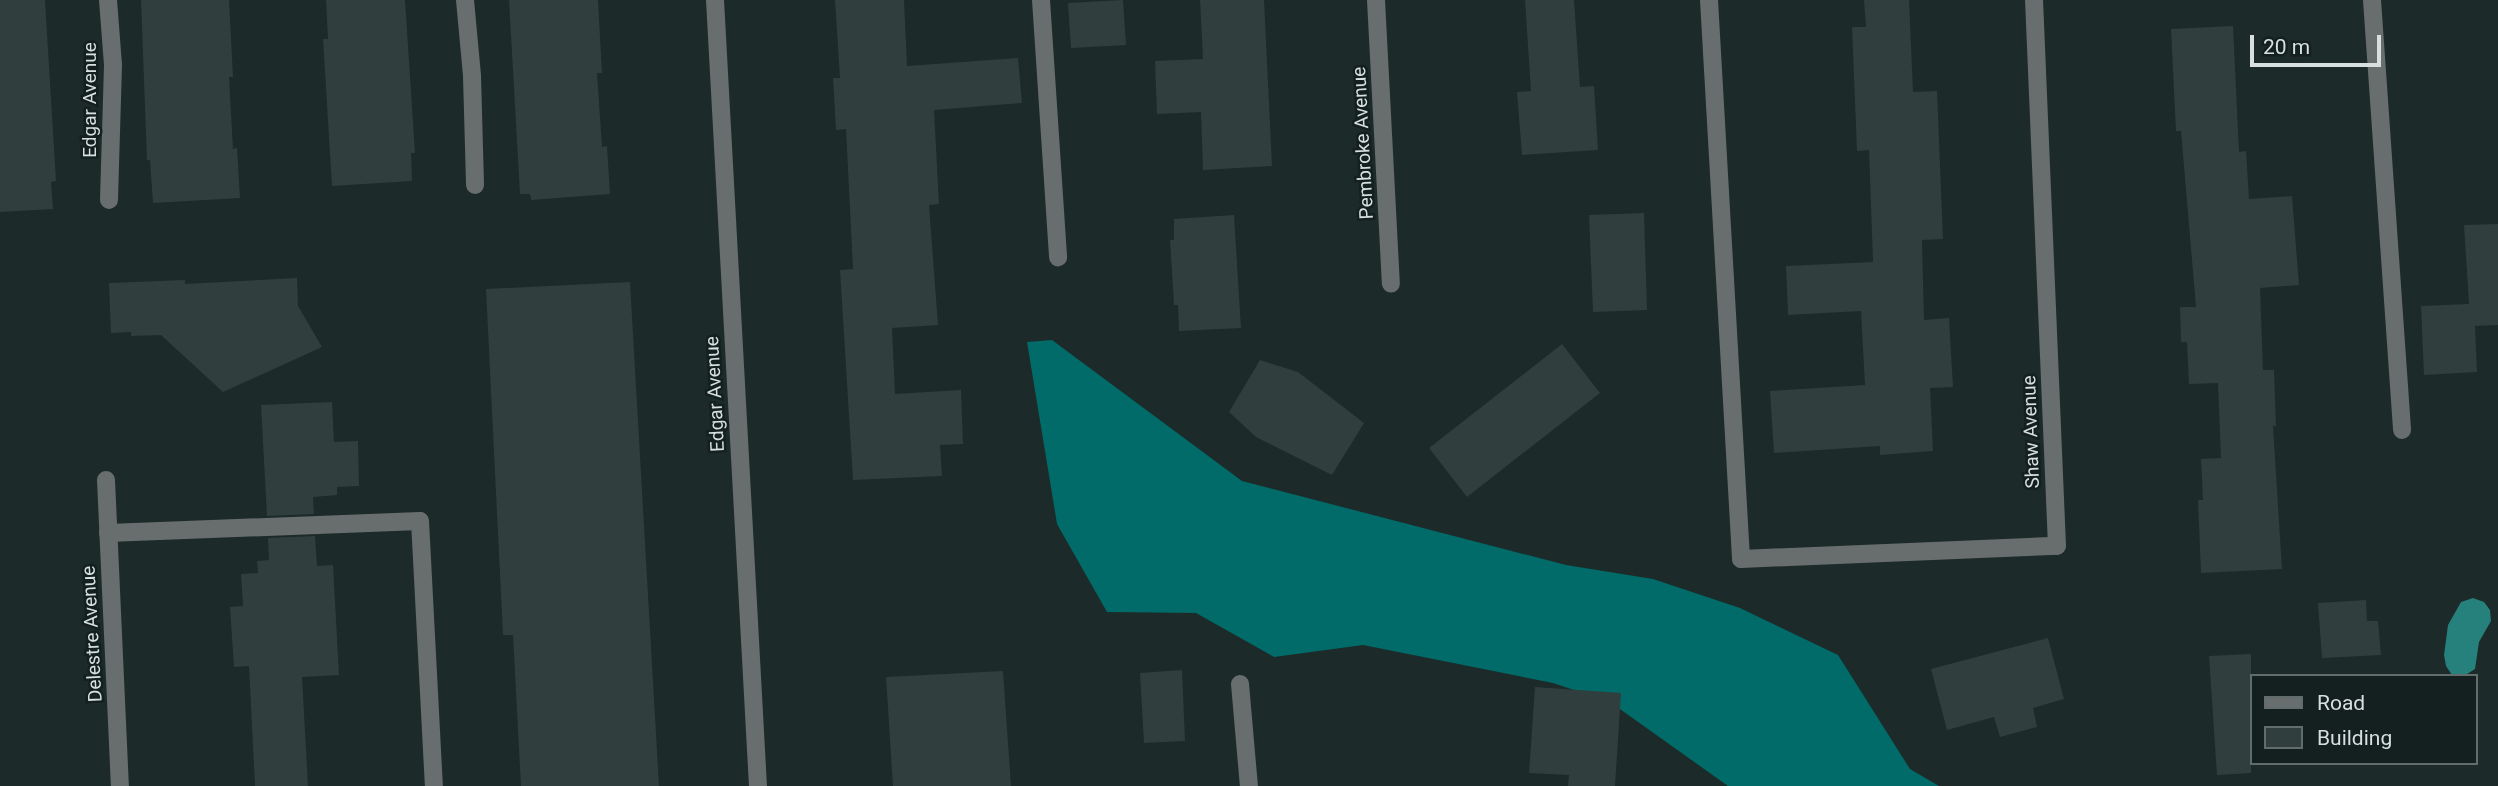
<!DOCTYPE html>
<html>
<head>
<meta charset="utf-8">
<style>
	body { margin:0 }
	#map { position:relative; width:2498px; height:786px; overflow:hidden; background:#1c2a29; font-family:Roboto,sans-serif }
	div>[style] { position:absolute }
	.forest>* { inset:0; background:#006b68 }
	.water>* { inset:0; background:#26807c }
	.building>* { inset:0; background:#303e3d }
	.minor>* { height:18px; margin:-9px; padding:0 9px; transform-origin:9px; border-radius:9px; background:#676e6d }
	span { translate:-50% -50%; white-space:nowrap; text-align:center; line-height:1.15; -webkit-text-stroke:5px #13201f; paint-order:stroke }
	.street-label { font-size:19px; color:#d7dfdf }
	.legend { position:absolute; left:2250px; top:674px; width:228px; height:91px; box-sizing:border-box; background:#13201f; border:2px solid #616c6c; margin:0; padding:9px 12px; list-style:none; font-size:21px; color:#d7dfdf }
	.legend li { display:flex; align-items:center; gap:14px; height:35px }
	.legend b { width:35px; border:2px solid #616c6c }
	.scale { position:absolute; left:2250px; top:35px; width:131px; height:32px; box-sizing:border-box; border:4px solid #d7dfdf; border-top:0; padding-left:9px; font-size:21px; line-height:24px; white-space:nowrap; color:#d7dfdf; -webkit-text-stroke:5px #13201f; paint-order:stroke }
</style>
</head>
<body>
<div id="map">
	<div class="forest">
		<i style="clip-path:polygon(1052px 340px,1242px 481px,1566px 565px,1653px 579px,1740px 608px,1838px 655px,1910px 769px,1939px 786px,1728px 786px,1610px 702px,1553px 683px,1363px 645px,1274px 657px,1196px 613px,1107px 612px,1057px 524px,1027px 342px)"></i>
	</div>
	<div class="water">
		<i style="clip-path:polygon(2473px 598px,2484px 602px,2490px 610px,2491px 621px,2479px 642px,2475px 669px,2464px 676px,2452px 675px,2446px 666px,2444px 655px,2448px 625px,2461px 602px)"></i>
	</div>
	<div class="building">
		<i style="clip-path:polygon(0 0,45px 0,56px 181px,51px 182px,53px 209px,0 212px)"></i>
		<i style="clip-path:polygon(141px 0,229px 0,233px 77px,229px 77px,233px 149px,237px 148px,240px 198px,153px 203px,150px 160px,147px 160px)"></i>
		<i style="clip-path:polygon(326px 0,405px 0,415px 153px,411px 153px,412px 181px,332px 186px,323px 39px,328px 39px)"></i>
		<i style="clip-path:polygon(509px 0,598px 0,602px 73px,597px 73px,602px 147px,607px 146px,610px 194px,531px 200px,530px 194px,520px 194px)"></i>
		<i style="clip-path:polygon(835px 0,904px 0,907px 66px,1018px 58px,1022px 103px,934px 110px,939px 204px,929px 205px,938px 325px,892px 328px,895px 394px,961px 390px,963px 444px,940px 445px,942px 476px,853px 480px,840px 270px,853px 269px,846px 129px,836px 130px,833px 78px,840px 78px)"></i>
		<i style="clip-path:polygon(1123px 0,1126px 45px,1071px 48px,1068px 3px)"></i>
		<i style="clip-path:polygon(1200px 0,1264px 0,1272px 166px,1203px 170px,1201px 112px,1157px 114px,1155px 61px,1203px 59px)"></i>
		<i style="clip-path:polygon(1525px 0,1574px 0,1580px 87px,1594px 86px,1598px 150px,1522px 155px,1517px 92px,1531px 91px)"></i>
		<i style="clip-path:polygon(1864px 0,1909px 0,1913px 92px,1937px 91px,1943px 239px,1922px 240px,1924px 320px,1949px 318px,1953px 387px,1930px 388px,1933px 451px,1880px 455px,1880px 446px,1774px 453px,1770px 391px,1865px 385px,1861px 311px,1788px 315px,1786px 266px,1873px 262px,1869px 150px,1857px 151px,1852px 27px,1866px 27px)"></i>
		<i style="clip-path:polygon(2233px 26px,2239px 152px,2246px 151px,2249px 199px,2292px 196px,2299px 285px,2260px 288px,2263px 370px,2274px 370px,2276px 426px,2273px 426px,2282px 569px,2201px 573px,2198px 500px,2203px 500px,2201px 459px,2221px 458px,2218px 383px,2189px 384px,2187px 342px,2181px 342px,2180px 307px,2196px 307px,2181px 131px,2176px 131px,2171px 29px)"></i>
		<i style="clip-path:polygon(1644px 213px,1647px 310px,1593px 312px,1589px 215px)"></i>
		<i style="clip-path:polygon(1234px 215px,1241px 328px,1179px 331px,1178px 305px,1174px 305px,1170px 240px,1174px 240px,1174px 219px)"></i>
		<i style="clip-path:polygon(2498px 224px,2498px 325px,2475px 326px,2477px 372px,2424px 375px,2421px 306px,2469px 304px,2464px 225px)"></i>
		<i style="clip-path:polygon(297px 278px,298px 306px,322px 347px,223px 392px,161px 335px,131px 336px,131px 332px,111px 333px,109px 283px,185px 280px,185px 284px)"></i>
		<i style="clip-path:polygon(630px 282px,659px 786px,521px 786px,513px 635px,503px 635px,486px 289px)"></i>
		<i style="clip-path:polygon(1562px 344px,1600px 393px,1467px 497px,1429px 448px)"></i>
		<i style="clip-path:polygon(1260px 360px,1298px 372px,1364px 423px,1332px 475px,1256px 437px,1229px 412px)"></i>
		<i style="clip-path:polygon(332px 402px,334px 442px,358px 441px,359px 486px,337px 487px,337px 495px,313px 497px,314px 514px,267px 516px,261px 405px)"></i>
		<i style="clip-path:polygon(315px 536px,317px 566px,333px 565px,339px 675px,302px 677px,308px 786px,255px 786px,249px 666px,234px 667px,230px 607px,243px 606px,241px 574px,258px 573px,257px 561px,269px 560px,268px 538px)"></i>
		<i style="clip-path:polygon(2366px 600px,2367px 621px,2378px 621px,2381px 655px,2322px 658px,2318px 603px)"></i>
		<i style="clip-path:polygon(2048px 638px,2064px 699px,2033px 708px,2037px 727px,2000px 737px,1994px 717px,1947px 730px,1931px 669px)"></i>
		<i style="clip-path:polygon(2251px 654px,2251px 773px,2217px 775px,2209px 656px)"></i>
		<i style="clip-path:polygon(1182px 670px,1185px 741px,1144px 743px,1140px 673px)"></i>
		<i style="clip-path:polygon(1003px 671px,1011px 786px,893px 786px,886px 677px)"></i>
		<i style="clip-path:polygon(1535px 687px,1621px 693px,1615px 786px,1568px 786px,1569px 775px,1529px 773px)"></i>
	</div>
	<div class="minor">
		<i style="left:108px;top:0;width:65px;rotate:85.6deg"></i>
		<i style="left:113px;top:65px;width:135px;rotate:91.7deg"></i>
		<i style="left:465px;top:0;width:76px;rotate:84.7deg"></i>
		<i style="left:472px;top:76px;width:109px;rotate:88.4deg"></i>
		<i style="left:715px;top:0;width:787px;rotate:86.87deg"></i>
		<i style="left:1041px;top:0;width:258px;rotate:86.2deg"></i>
		<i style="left:1376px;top:0;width:284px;rotate:87deg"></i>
		<i style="left:1709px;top:0;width:560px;rotate:86.72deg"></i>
		<i style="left:1741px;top:559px;width:316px;rotate:-2.4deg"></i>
		<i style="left:2057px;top:546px;width:546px;rotate:-92.41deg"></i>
		<i style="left:2372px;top:0;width:431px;rotate:86deg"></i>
		<i style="left:106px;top:480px;width:306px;rotate:87.4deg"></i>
		<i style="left:108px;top:533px;width:312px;rotate:-2.2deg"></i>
		<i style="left:420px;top:521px;width:265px;rotate:87deg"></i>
		<i style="left:1240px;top:684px;width:102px;rotate:85deg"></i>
	</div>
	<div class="street-label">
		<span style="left:90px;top:100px;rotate:-90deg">Edgar Avenue</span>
		<span style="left:1363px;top:143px;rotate:-93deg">Pembroke Avenue</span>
		<span style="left:715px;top:394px;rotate:-93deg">Edgar Avenue</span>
		<span style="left:2031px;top:432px;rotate:-92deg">Shaw Avenue</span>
		<span style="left:92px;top:634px;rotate:-93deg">Delestre Avenue</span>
	</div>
	<ul class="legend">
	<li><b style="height:9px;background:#676e6d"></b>Road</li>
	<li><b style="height:19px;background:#303e3d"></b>Building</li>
	</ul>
	<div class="scale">20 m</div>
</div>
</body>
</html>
